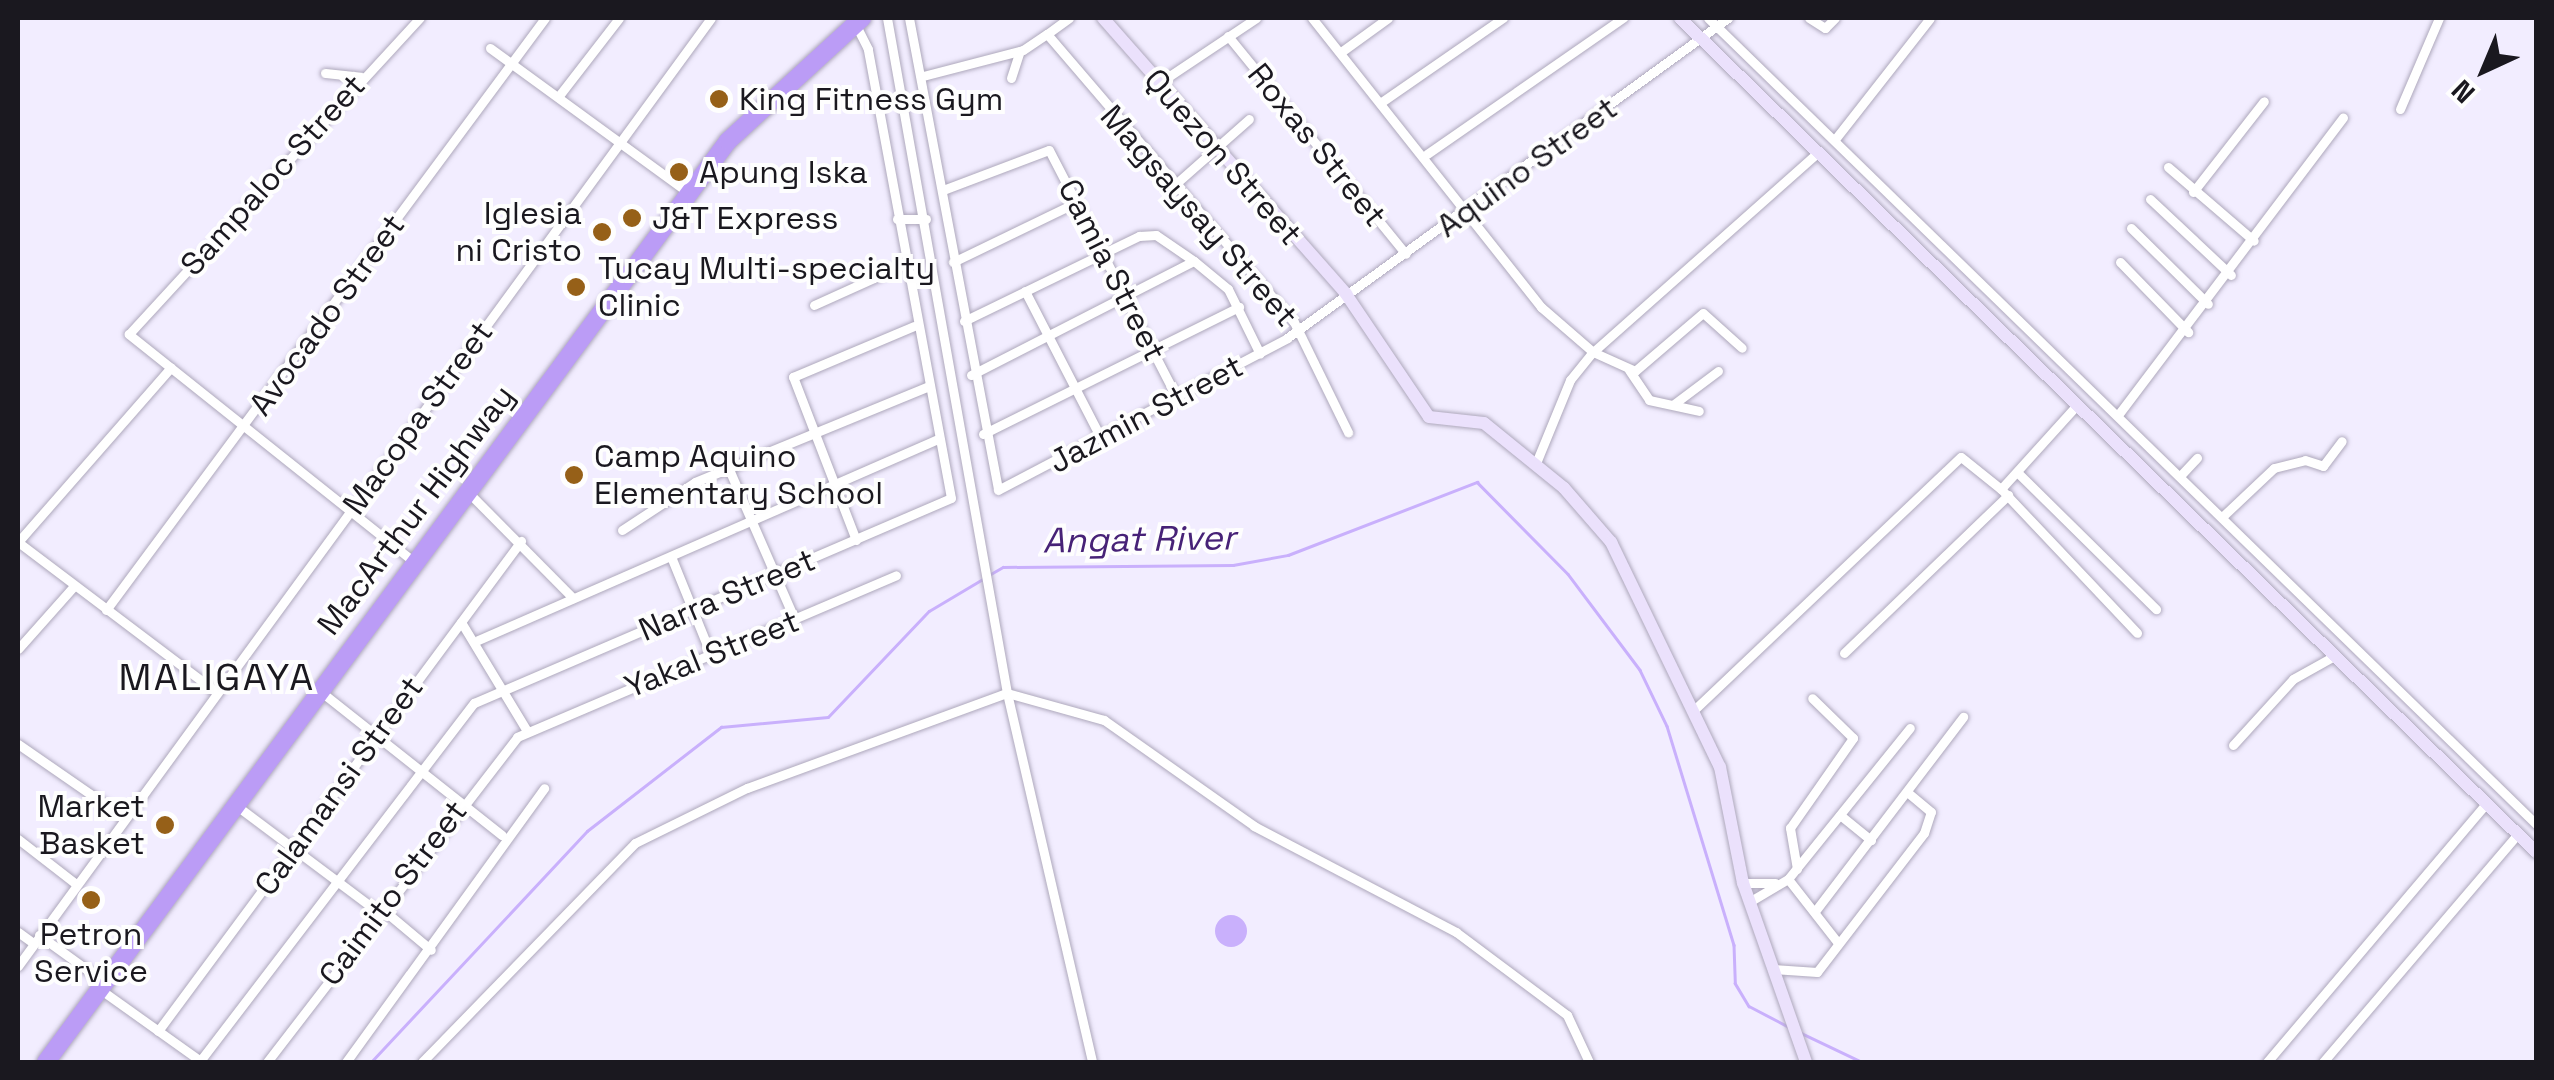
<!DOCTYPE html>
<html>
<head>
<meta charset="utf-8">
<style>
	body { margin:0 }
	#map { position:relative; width:2554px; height:1080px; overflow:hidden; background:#f2edff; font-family:"Space Grotesk",sans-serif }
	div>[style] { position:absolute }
	.water>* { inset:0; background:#c9b0fc }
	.round { border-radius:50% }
	.stream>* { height:2.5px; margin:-1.25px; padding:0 1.25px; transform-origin:1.25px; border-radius:1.25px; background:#c9b0fc }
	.roads { filter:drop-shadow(0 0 2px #aea8bc) drop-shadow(0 0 2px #aea8bc) }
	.street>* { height:9px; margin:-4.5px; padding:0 4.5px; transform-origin:4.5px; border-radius:4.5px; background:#fff }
	.secondary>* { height:12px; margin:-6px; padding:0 6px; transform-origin:6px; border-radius:6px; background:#ebe1fc }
	.highway>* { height:18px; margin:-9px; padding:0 9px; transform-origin:9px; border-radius:9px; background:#bb9cf6 }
	.dots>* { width:28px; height:28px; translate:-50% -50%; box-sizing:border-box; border:5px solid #fefefe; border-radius:50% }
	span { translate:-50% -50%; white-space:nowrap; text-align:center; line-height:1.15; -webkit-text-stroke:8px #fefefe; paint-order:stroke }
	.poi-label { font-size:32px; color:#1a181f }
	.left { translate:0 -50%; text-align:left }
	.right { translate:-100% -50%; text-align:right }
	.street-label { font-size:32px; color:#1a181f }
	.water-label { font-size:35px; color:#472277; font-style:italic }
	.quarter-label { font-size:38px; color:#1a181f; letter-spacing:2.5px }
	.frame { position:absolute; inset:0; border:20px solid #1a181f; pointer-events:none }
	.north { position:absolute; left:2434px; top:20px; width:100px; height:100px; -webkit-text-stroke:8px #fefefe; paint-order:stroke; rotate:224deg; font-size:28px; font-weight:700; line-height:40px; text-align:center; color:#1a181f }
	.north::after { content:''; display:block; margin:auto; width:35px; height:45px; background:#1a181f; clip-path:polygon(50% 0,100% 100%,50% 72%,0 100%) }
</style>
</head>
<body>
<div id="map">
	<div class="water">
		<i class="round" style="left:1215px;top:915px;width:32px;height:32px"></i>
	</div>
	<div class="stream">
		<i style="left:989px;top:575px;width:16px;rotate:-30deg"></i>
		<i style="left:1003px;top:567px;width:230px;rotate:-0.5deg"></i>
		<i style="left:1233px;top:565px;width:56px;rotate:-10.3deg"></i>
		<i style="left:1288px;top:555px;width:203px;rotate:-21.1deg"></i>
		<i style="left:1477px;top:482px;width:129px;rotate:45.3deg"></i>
		<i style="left:1568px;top:574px;width:120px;rotate:53.1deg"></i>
		<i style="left:1640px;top:670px;width:62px;rotate:64.3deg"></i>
		<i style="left:1667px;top:726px;width:229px;rotate:73deg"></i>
		<i style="left:1734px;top:945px;width:38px;rotate:88deg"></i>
		<i style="left:1735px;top:983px;width:27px;rotate:59deg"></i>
		<i style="left:1749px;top:1006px;width:45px;rotate:27.7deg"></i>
		<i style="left:1801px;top:1033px;width:68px;rotate:25.4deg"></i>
		<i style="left:371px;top:1062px;width:316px;rotate:-46.9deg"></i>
		<i style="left:587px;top:831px;width:170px;rotate:-37.8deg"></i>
		<i style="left:721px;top:727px;width:107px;rotate:-5.3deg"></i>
		<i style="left:828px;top:717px;width:146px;rotate:-46.4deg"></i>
		<i style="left:929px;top:611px;width:63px;rotate:-30.7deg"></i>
	</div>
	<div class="roads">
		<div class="street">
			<i style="left:887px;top:18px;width:686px;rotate:79.92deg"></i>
			<i style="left:1007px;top:693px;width:379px;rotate:77deg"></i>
			<i style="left:909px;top:18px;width:480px;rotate:79.3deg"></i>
			<i style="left:998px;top:490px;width:327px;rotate:-27.7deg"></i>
			<i style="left:1287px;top:338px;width:545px;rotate:-35.97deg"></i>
			<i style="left:1069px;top:18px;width:27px;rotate:144deg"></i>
			<i style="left:1047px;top:34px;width:379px;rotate:49.4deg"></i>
			<i style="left:1294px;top:322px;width:123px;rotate:63.9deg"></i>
			<i style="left:1312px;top:18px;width:369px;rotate:51.6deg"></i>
			<i style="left:1541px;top:307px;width:69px;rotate:40.9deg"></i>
			<i style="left:1593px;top:352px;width:46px;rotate:24.3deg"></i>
			<i style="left:1635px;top:371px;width:89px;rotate:-40.5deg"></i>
			<i style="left:1703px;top:313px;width:52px;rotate:41.9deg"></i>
			<i style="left:1708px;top:18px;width:1156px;rotate:44.23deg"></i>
			<i style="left:1809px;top:18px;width:19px;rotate:32deg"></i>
			<i style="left:1825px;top:28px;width:14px;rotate:-45deg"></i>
			<i style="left:1228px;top:36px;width:281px;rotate:50.8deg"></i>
			<i style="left:490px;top:48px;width:248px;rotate:36.1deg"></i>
			<i style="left:1341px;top:52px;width:58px;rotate:-35.9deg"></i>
			<i style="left:325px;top:73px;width:36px;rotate:6deg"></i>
			<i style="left:923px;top:76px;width:103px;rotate:-14.6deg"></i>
			<i style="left:1023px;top:50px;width:29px;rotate:-34deg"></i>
			<i style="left:1011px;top:78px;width:28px;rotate:-72deg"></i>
			<i style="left:1159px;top:83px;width:117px;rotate:-33.8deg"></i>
			<i style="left:558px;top:97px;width:100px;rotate:-52.3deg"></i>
			<i style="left:1383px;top:101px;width:146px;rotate:-34.7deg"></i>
			<i style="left:2400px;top:109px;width:99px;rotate:-66.8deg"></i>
			<i style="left:1836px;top:138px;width:152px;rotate:-51.9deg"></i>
			<i style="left:1427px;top:154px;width:239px;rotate:-34.8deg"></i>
			<i style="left:2168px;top:167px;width:113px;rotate:40.7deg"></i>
			<i style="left:1171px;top:188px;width:104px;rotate:-41.5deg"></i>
			<i style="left:943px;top:190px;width:113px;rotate:-20.7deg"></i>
			<i style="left:1049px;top:150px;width:279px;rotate:62.7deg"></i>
			<i style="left:2193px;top:192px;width:115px;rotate:-52deg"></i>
			<i style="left:2150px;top:199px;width:111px;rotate:43.2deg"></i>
			<i style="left:897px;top:219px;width:29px"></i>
			<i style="left:2131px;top:228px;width:108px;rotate:44.6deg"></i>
			<i style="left:953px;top:262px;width:138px;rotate:-25.8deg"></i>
			<i style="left:2120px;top:262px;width:98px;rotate:45.8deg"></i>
			<i style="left:1025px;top:291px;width:163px;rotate:62.7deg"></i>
			<i style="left:814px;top:305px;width:100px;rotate:-24.3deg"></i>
			<i style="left:964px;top:321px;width:195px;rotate:-25.9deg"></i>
			<i style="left:1139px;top:236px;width:17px;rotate:-3deg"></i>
			<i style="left:1156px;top:235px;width:46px;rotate:34.4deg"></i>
			<i style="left:1629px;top:370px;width:36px;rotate:56deg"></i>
			<i style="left:1649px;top:400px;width:51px;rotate:12.4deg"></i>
			<i style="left:971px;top:375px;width:250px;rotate:-27.1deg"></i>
			<i style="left:1194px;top:261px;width:44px;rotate:39.5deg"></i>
			<i style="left:1228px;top:289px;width:72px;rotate:63.8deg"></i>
			<i style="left:1674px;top:404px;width:55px;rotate:-36.9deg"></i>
			<i style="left:2076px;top:406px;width:112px;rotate:132.1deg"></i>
			<i style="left:2001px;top:489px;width:198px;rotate:46.6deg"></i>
			<i style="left:2118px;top:415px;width:373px;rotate:-52.9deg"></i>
			<i style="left:983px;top:434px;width:286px;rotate:-26.4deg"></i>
			<i style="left:1536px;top:463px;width:90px;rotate:-67.7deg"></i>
			<i style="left:1570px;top:380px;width:36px;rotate:-51deg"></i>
			<i style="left:1593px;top:352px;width:300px;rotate:-41.6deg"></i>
			<i style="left:728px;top:467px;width:167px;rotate:66.4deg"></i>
			<i style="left:2018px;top:473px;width:194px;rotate:44.6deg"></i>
			<i style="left:2180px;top:476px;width:25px;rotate:-47deg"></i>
			<i style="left:468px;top:492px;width:149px;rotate:45.3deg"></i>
			<i style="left:2222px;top:517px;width:71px;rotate:-43.3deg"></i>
			<i style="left:2274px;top:468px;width:32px;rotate:-14deg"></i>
			<i style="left:2305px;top:460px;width:19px;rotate:18deg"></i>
			<i style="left:2323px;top:466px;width:31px;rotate:-53deg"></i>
			<i style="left:622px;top:530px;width:87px;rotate:-33.3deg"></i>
			<i style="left:695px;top:482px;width:251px;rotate:-22.3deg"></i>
			<i style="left:856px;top:540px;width:175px;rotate:-111.1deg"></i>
			<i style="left:793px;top:377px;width:131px;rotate:-22.9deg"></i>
			<i style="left:18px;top:542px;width:246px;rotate:37.1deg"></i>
			<i style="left:18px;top:542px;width:232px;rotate:-48.8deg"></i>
			<i style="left:672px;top:559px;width:104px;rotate:67.9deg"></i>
			<i style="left:413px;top:561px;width:364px;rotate:-141.4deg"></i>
			<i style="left:129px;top:334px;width:430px;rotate:-47.4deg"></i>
			<i style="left:106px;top:610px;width:737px;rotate:-53.44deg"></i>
			<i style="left:461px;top:622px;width:127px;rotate:58.8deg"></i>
			<i style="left:478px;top:640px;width:502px;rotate:-23.6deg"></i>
			<i style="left:18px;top:649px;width:84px;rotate:-48.4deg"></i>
			<i style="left:1844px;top:653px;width:228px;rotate:-43.9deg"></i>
			<i style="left:320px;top:691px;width:232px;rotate:38.4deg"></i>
			<i style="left:1695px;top:709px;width:366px;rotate:-43.5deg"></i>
			<i style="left:1961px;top:457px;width:51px;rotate:38.7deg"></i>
			<i style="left:18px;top:744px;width:130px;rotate:34.7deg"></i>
			<i style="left:2233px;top:745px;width:89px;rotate:-47.7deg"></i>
			<i style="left:2293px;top:679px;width:49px;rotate:-29.2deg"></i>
			<i style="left:237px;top:806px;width:176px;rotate:36.9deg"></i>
			<i style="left:1840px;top:815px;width:40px;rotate:39deg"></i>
			<i style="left:18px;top:839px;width:73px;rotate:37.8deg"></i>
			<i style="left:1797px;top:869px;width:42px;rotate:-99.7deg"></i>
			<i style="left:1790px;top:828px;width:110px;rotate:-55deg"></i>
			<i style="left:1853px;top:738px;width:57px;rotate:-135.7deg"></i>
			<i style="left:1788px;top:879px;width:81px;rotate:52deg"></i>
			<i style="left:1743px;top:883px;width:32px"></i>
			<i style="left:1749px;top:902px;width:45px;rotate:-30.5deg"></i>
			<i style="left:1788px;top:879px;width:194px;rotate:-51.1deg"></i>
			<i style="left:381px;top:908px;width:65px;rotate:40deg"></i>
			<i style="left:1816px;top:910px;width:243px;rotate:-52.7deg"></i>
			<i style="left:18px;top:932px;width:19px;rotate:36deg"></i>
			<i style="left:39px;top:935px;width:80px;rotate:35.9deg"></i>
			<i style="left:18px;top:966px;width:1174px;rotate:-53.83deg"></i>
			<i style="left:1773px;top:969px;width:44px;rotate:3.9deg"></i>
			<i style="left:1817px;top:972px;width:175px;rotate:-52.4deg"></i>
			<i style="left:1924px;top:833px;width:22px;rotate:-72deg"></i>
			<i style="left:1931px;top:812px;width:31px;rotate:-140deg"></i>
			<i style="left:101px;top:990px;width:124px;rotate:35.5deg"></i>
			<i style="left:158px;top:1031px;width:610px;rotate:-53.47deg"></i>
			<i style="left:200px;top:1061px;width:451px;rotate:-52.6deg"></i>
			<i style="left:474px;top:703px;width:519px;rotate:-23.26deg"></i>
			<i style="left:951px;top:498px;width:457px;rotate:-100.5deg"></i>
			<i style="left:868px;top:49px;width:28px;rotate:-117deg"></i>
			<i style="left:267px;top:1062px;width:410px;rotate:-52.4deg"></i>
			<i style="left:517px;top:737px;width:412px;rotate:-23.1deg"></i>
			<i style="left:346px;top:1062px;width:338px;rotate:-54.1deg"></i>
			<i style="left:422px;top:1062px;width:305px;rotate:-45.8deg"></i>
			<i style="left:635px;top:843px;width:125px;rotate:-26.2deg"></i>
			<i style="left:747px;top:788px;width:277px;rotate:-20.1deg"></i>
			<i style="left:1007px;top:693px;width:101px;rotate:15.6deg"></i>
			<i style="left:1104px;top:720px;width:184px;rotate:35.2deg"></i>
			<i style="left:1254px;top:826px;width:228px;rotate:27.7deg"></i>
			<i style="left:1456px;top:932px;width:139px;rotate:36.8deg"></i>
			<i style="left:1567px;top:1015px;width:52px;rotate:64.9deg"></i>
			<i style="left:2267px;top:1062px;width:340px;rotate:-49.7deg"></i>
			<i style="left:2323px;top:1062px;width:300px;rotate:-49.5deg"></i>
		</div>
		<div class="secondary">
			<i style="left:1103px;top:18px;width:368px;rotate:48.6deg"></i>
			<i style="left:1346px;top:294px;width:148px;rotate:56deg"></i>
			<i style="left:1429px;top:417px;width:55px;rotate:6.2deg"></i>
			<i style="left:1484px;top:423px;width:103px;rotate:39.1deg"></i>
			<i style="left:1564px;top:488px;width:72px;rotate:49deg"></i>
			<i style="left:1611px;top:542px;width:250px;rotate:64.2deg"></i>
			<i style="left:1720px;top:767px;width:118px;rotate:78.8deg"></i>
			<i style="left:1743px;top:883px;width:190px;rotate:70.6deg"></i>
			<i style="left:1680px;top:18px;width:1195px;rotate:44.25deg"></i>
		</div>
		<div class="highway">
			<i style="left:46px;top:1062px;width:1146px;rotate:-53.48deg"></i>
			<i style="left:728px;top:141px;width:182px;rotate:-42.5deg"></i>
		</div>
	</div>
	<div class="dots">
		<i style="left:719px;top:99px;background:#966018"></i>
		<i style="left:679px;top:172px;background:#966018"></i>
		<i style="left:632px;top:218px;background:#966018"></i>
		<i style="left:602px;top:232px;background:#966018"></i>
		<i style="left:576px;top:287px;background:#966018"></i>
		<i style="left:574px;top:475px;background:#966018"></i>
		<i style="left:165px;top:825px;background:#966018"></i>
		<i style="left:91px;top:900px;background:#966018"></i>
	</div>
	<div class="poi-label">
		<span class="left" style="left:739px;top:99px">King Fitness Gym</span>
		<span class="left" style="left:699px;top:172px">Apung Iska</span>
		<span class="right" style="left:582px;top:232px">Iglesia<br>ni Cristo</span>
		<span class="left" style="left:652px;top:218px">J&amp;T Express</span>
		<span class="left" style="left:598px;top:287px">Tucay Multi-specialty<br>Clinic</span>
		<span class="left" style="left:594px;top:475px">Camp Aquino<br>Elementary School</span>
		<span class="right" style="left:145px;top:825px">Market<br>Basket</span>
		<span style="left:91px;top:953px">Petron<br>Service</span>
	</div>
	<div class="street-label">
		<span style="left:1317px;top:145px;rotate:51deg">Roxas Street</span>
		<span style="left:1223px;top:157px;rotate:49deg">Quezon Street</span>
		<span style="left:1527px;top:167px;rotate:-36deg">Aquino Street</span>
		<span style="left:273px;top:175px;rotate:-48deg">Sampaloc Street</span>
		<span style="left:1199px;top:216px;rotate:49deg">Magsaysay Street</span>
		<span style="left:1112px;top:270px;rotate:63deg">Camia Street</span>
		<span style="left:327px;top:315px;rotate:-54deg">Avocado Street</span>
		<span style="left:1146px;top:414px;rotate:-28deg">Jazmin Street</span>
		<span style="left:418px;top:418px;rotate:-54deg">Macopa Street</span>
		<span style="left:416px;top:510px;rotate:-53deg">MacArthur Highway</span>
		<span style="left:727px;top:595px;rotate:-23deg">Narra Street</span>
		<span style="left:712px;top:654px;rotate:-22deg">Yakal Street</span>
		<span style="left:339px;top:786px;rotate:-54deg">Calamansi Street</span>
		<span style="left:393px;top:893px;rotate:-53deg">Caimito Street</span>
	</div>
	<div class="water-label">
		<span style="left:1139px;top:539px;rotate:-1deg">Angat River</span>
	</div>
	<div class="quarter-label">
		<span style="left:217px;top:678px">MALIGAYA</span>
	</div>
	<div class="frame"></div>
	<div class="north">N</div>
</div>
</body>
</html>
